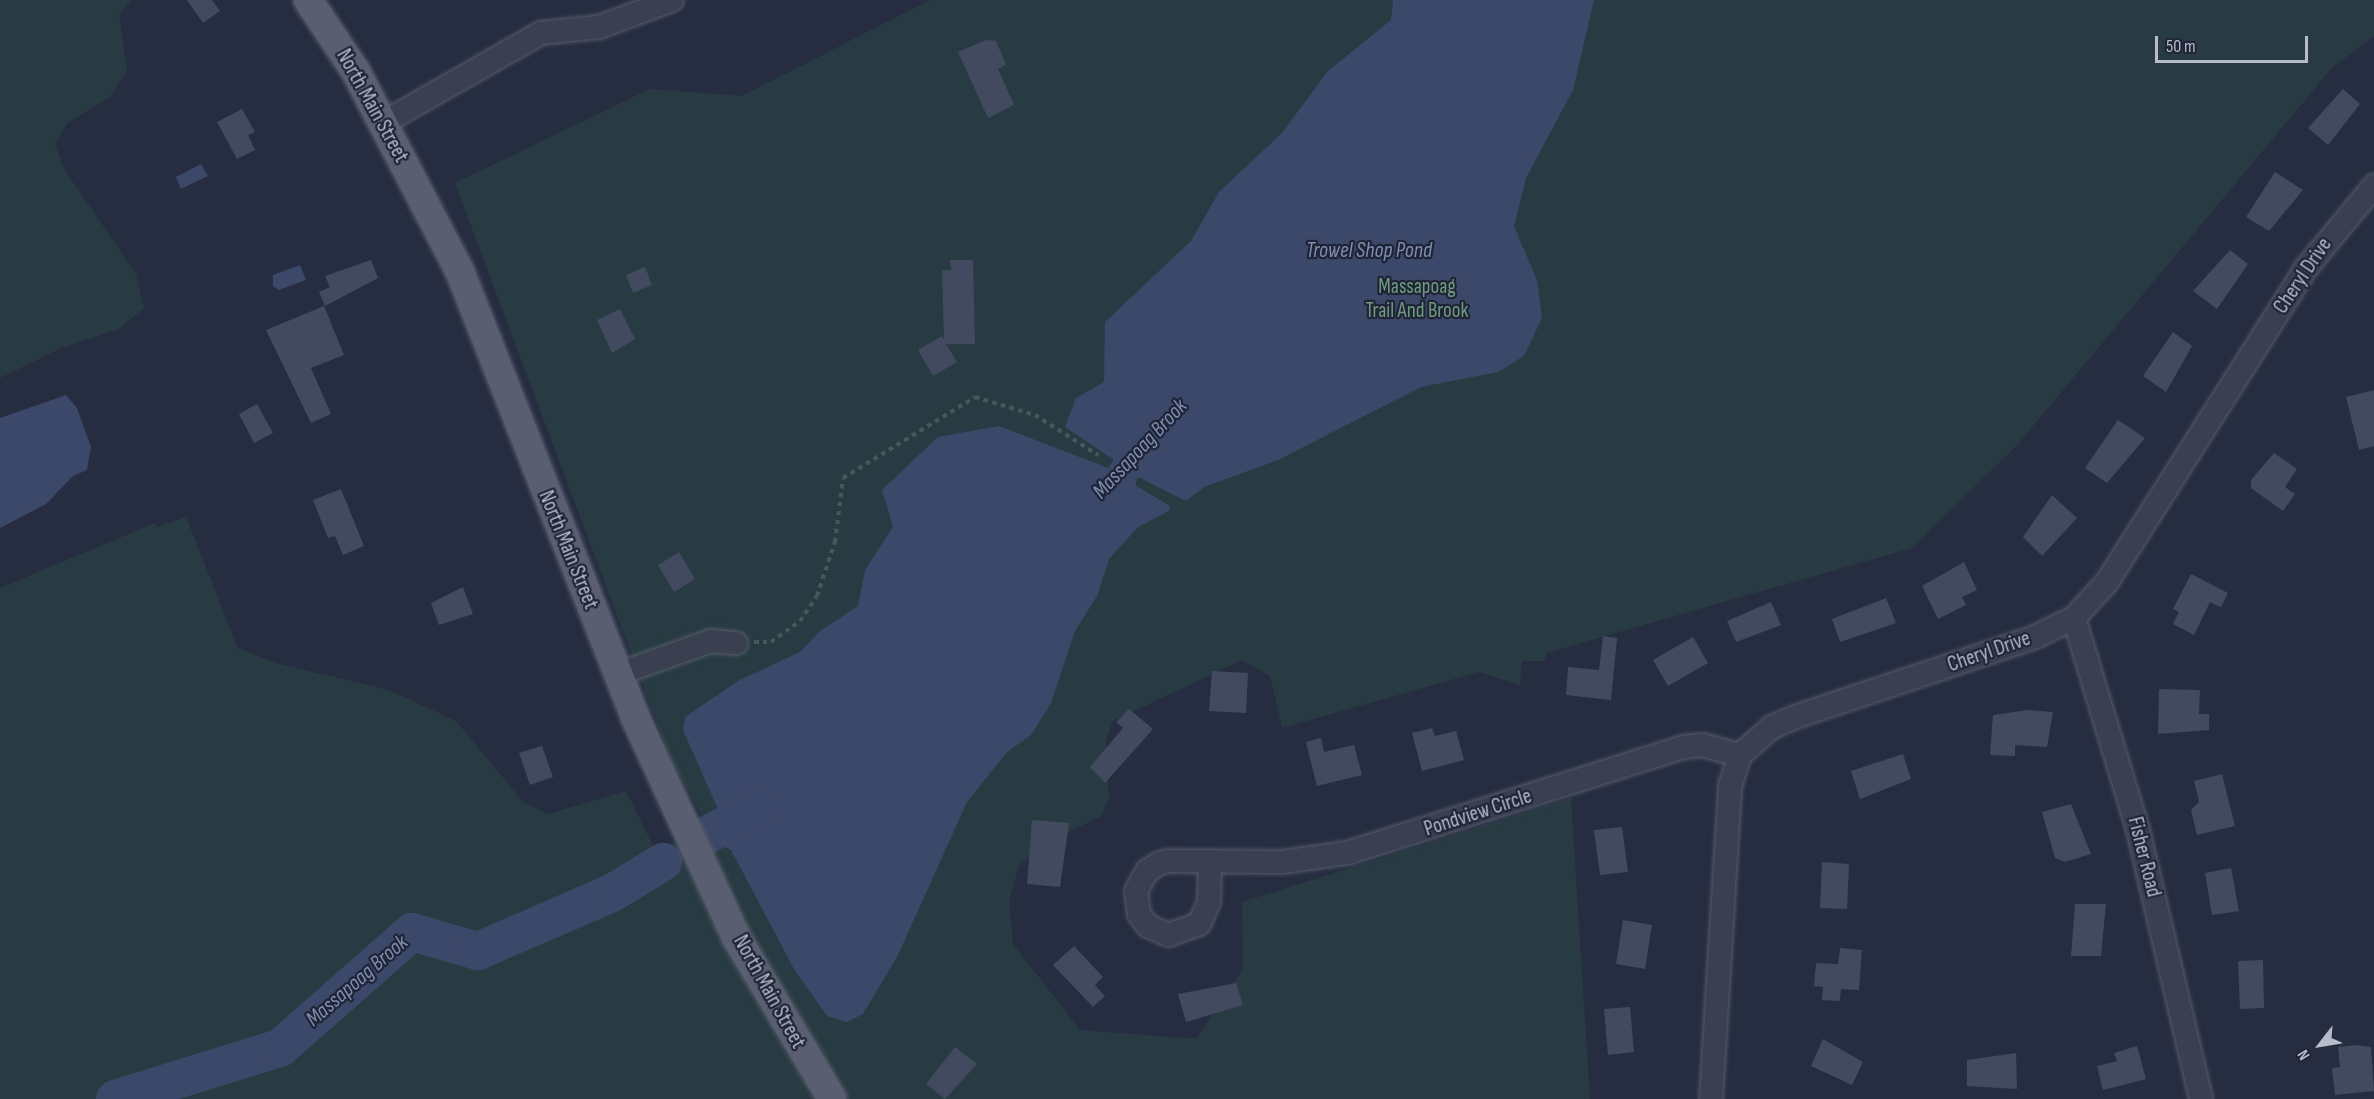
<!DOCTYPE html>
<html>
<head>
<meta charset="utf-8">
<style>
	body { margin:0 }
	#map { position:relative; width:2374px; height:1099px; overflow:hidden; background:#262d41; font-family:"Sofia Sans Condensed",sans-serif }
	div>[style] { position:absolute }
	.green>* { inset:0; background:#283b42 }
	.water>* { inset:0; background:#3c4869 }
	.river>* { height:38px; margin:-19px; padding:0 19px; transform-origin:19px; border-radius:19px; background:#3c4869 }
	.building>* { inset:0; background:#424a60 }
	.path>* { height:4px; margin-top:-2px; transform-origin:0; background:repeating-linear-gradient(90deg,#46585e 0 4.5px,transparent 0 9px) }
	.roads { filter:drop-shadow(0 0 2px #555b6b) drop-shadow(0 0 2px #555b6b) }
	.minor>* { height:22px; margin:-11px; padding:0 11px; transform-origin:11px; border-radius:11px; background:#3a4050 }
	.major>* { height:28px; margin:-14px; padding:0 14px; transform-origin:14px; border-radius:14px; background:#595f70 }
	span { translate:-50% -50%; white-space:nowrap; text-align:center; line-height:1.15; -webkit-text-stroke:4.5px #1f2536; paint-order:stroke }
	.street-label { font-size:21px; color:#b7bccb }
	.park-label { font-size:21px; color:#6f9b80 }
	.water-label { font-size:22px; color:#7f8db2; font-style:italic }
	.north { position:absolute; left:2290px; top:1015px; width:60px; height:60px; -webkit-text-stroke:4px #1f2536; paint-order:stroke; rotate:239deg; font-size:16px; font-weight:700; line-height:24px; text-align:center; color:#b7bccb }
	.north::after { content:''; display:block; margin:auto; width:21px; height:27px; background:#b7bccb; clip-path:polygon(50% 0,100% 100%,50% 72%,0 100%) }
	.scale { position:absolute; left:2155px; top:36px; width:153px; height:27px; box-sizing:border-box; border:3px solid #b7bccb; border-top:0; padding-left:8px; font-size:18px; line-height:21px; white-space:nowrap; color:#b7bccb; -webkit-text-stroke:4px #1f2536; paint-order:stroke }
</style>
</head>
<body>
<div id="map">
	<div class="green">
		<i style="clip-path:polygon(0 0,132px 0,119px 14px,127px 70px,110px 97px,67px 123px,55px 144px,64px 169px,136px 274px,144px 308px,119px 329px,61px 348px,0 378px)"></i>
		<i style="clip-path:polygon(930px 0,2374px 0,2374px 36px,2331px 69px,2018px 444px,1912px 548px,1546px 653px,1545px 661px,1522px 661px,1520px 685px,1479px 672px,1282px 728px,1270px 676px,1242px 660px,1113px 721px,1106px 739px,1109px 799px,1101px 816px,1048px 842px,1019px 865px,1009px 901px,1013px 944px,1080px 1030px,1196px 1039px,1243px 969px,1242px 902px,1571px 798px,1590px 1099px,848px 1099px,839px 1088px,815px 1099px,0 1099px,0 588px,155px 523px,157px 527px,186px 517px,238px 648px,279px 664px,389px 690px,456px 721px,524px 803px,548px 814px,626px 791px,657px 854px,705px 821px,671px 760px,455px 183px,650px 89px,742px 96px)"></i>
	</div>
	<div class="water">
		<i style="clip-path:polygon(1393px 0,1594px 0,1573px 90px,1526px 178px,1514px 226px,1537px 280px,1542px 318px,1524px 356px,1498px 372px,1421px 387px,1278px 460px,1204px 487px,1186px 501px,1138px 477px,1135px 485px,1170px 506px,1169px 511px,1138px 527px,1109px 559px,1097px 596px,1075px 631px,1051px 703px,1031px 735px,1007px 752px,967px 802px,897px 957px,863px 1014px,847px 1022px,827px 1016px,794px 969px,731px 850px,715px 842px,710px 829px,721px 816px,683px 730px,685px 717px,738px 681px,800px 652px,819px 632px,858px 606px,865px 570px,893px 527px,882px 490px,938px 437px,999px 426px,1108px 468px,1114px 460px,1065px 427px,1076px 398px,1104px 382px,1105px 322px,1191px 241px,1219px 192px,1282px 133px,1328px 71px,1391px 20px)"></i>
		<i style="clip-path:polygon(201px 164px,208px 176px,181px 189px,176px 177px)"></i>
		<i style="clip-path:polygon(300px 265px,306px 280px,279px 290px,273px 286px,273px 275px)"></i>
		<i style="clip-path:polygon(66px 395px,77px 408px,91px 447px,87px 470px,73px 476px,46px 504px,0 528px,0 418px)"></i>
	</div>
	<div class="river">
		<i style="left:705px;top:836px;width:59px;rotate:-28.3deg"></i>
		<i style="left:115px;top:1099px;width:173px;rotate:-17.2deg"></i>
		<i style="left:280px;top:1048px;width:176px;rotate:-41.3deg"></i>
		<i style="left:412px;top:932px;width:69px;rotate:16.1deg"></i>
		<i style="left:478px;top:951px;width:146px;rotate:-23.4deg"></i>
		<i style="left:612px;top:893px;width:60px;rotate:-31.3deg"></i>
	</div>
	<div class="building">
		<i style="clip-path:polygon(187px 0,212px 0,220px 11px,203px 23px)"></i>
		<i style="clip-path:polygon(986px 40px,996px 41px,1006px 65px,998px 69px,1014px 105px,988px 118px,958px 52px)"></i>
		<i style="clip-path:polygon(2343px 89px,2360px 104px,2328px 145px,2308px 128px)"></i>
		<i style="clip-path:polygon(242px 109px,255px 132px,248px 135px,255px 150px,237px 159px,217px 122px)"></i>
		<i style="clip-path:polygon(2275px 172px,2303px 190px,2269px 231px,2246px 217px)"></i>
		<i style="clip-path:polygon(2230px 250px,2248px 264px,2217px 309px,2193px 291px)"></i>
		<i style="clip-path:polygon(371px 260px,378px 278px,325px 306px,319px 292px,330px 287px,325px 276px)"></i>
		<i style="clip-path:polygon(950px 260px,973px 260px,975px 344px,946px 344px,957px 362px,933px 376px,918px 350px,942px 336px,944px 340px,942px 270px,951px 270px)"></i>
		<i style="clip-path:polygon(645px 267px,652px 285px,633px 293px,626px 275px)"></i>
		<i style="clip-path:polygon(324px 306px,344px 355px,311px 368px,331px 414px,311px 423px,266px 330px)"></i>
		<i style="clip-path:polygon(620px 309px,635px 339px,612px 353px,597px 320px)"></i>
		<i style="clip-path:polygon(2173px 332px,2192px 346px,2166px 392px,2143px 376px)"></i>
		<i style="clip-path:polygon(2374px 390px,2374px 446px,2359px 450px,2346px 397px)"></i>
		<i style="clip-path:polygon(257px 404px,273px 433px,254px 443px,239px 414px)"></i>
		<i style="clip-path:polygon(2118px 420px,2145px 438px,2107px 483px,2085px 468px)"></i>
		<i style="clip-path:polygon(2274px 453px,2297px 469px,2285px 487px,2295px 494px,2283px 511px,2251px 488px,2251px 480px)"></i>
		<i style="clip-path:polygon(341px 489px,364px 546px,343px 555px,335px 536px,328px 538px,313px 500px)"></i>
		<i style="clip-path:polygon(2052px 495px,2077px 518px,2042px 556px,2023px 537px)"></i>
		<i style="clip-path:polygon(679px 552px,695px 579px,674px 592px,658px 565px)"></i>
		<i style="clip-path:polygon(1964px 562px,1977px 590px,1962px 597px,1966px 605px,1938px 619px,1922px 586px)"></i>
		<i style="clip-path:polygon(2191px 574px,2228px 593px,2221px 607px,2210px 602px,2194px 635px,2173px 624px,2179px 612px,2173px 609px)"></i>
		<i style="clip-path:polygon(463px 587px,473px 614px,439px 625px,431px 603px)"></i>
		<i style="clip-path:polygon(1886px 598px,1896px 623px,1840px 642px,1832px 619px)"></i>
		<i style="clip-path:polygon(1771px 602px,1781px 625px,1736px 642px,1727px 621px)"></i>
		<i style="clip-path:polygon(1603px 636px,1617px 638px,1611px 700px,1566px 695px,1568px 667px,1599px 670px)"></i>
		<i style="clip-path:polygon(1693px 637px,1708px 663px,1668px 686px,1653px 660px)"></i>
		<i style="clip-path:polygon(1212px 671px,1248px 673px,1246px 713px,1209px 711px)"></i>
		<i style="clip-path:polygon(2159px 689px,2200px 690px,2199px 714px,2209px 714px,2209px 730px,2158px 734px)"></i>
		<i style="clip-path:polygon(1129px 709px,1153px 729px,1105px 783px,1090px 767px,1123px 728px,1116px 722px)"></i>
		<i style="clip-path:polygon(2028px 710px,2053px 712px,2047px 747px,2015px 745px,2015px 756px,1990px 755px,1993px 715px)"></i>
		<i style="clip-path:polygon(1432px 728px,1435px 736px,1456px 731px,1464px 760px,1422px 771px,1412px 733px)"></i>
		<i style="clip-path:polygon(1321px 738px,1324px 752px,1354px 745px,1362px 775px,1317px 786px,1306px 742px)"></i>
		<i style="clip-path:polygon(542px 746px,553px 777px,530px 785px,519px 753px)"></i>
		<i style="clip-path:polygon(1903px 754px,1911px 779px,1860px 799px,1851px 771px)"></i>
		<i style="clip-path:polygon(2222px 774px,2235px 826px,2197px 835px,2191px 810px,2199px 802px,2194px 781px)"></i>
		<i style="clip-path:polygon(2071px 804px,2091px 854px,2065px 862px,2055px 858px,2042px 812px)"></i>
		<i style="clip-path:polygon(1032px 820px,1069px 823px,1060px 887px,1027px 884px)"></i>
		<i style="clip-path:polygon(1622px 827px,1628px 872px,1600px 875px,1594px 830px)"></i>
		<i style="clip-path:polygon(1822px 862px,1849px 864px,1847px 909px,1820px 908px)"></i>
		<i style="clip-path:polygon(2231px 868px,2239px 911px,2212px 915px,2205px 873px)"></i>
		<i style="clip-path:polygon(2075px 904px,2106px 904px,2101px 956px,2071px 956px)"></i>
		<i style="clip-path:polygon(1623px 920px,1652px 925px,1645px 969px,1616px 964px)"></i>
		<i style="clip-path:polygon(1074px 946px,1103px 977px,1095px 985px,1105px 996px,1093px 1007px,1053px 965px)"></i>
		<i style="clip-path:polygon(1840px 948px,1862px 950px,1859px 990px,1841px 989px,1840px 1001px,1822px 1000px,1823px 987px,1814px 986px,1816px 963px,1838px 964px)"></i>
		<i style="clip-path:polygon(2263px 960px,2264px 1008px,2240px 1009px,2238px 961px)"></i>
		<i style="clip-path:polygon(1236px 983px,1243px 1005px,1186px 1022px,1178px 994px)"></i>
		<i style="clip-path:polygon(1630px 1007px,1634px 1052px,1608px 1055px,1604px 1009px)"></i>
		<i style="clip-path:polygon(1823px 1039px,1863px 1062px,1852px 1085px,1811px 1066px)"></i>
		<i style="clip-path:polygon(2356px 1045px,2371px 1047px,2374px 1091px,2335px 1095px,2332px 1068px,2340px 1067px,2338px 1047px)"></i>
		<i style="clip-path:polygon(2137px 1046px,2146px 1079px,2103px 1090px,2097px 1066px,2117px 1061px,2114px 1053px)"></i>
		<i style="clip-path:polygon(955px 1047px,977px 1064px,945px 1099px,926px 1084px)"></i>
		<i style="clip-path:polygon(2016px 1053px,2017px 1089px,1967px 1086px,1967px 1060px)"></i>
	</div>
	<div class="path">
		<i style="left:754px;top:642px;width:17px"></i>
		<i style="left:771px;top:642px;width:36px;rotate:-36deg"></i>
		<i style="left:800px;top:621px;width:30px;rotate:-56deg"></i>
		<i style="left:817px;top:596px;width:57px;rotate:-71.6deg"></i>
		<i style="left:835px;top:542px;width:64px;rotate:-82.9deg"></i>
		<i style="left:843px;top:478px;width:155px;rotate:-31.5deg"></i>
		<i style="left:975px;top:397px;width:63px;rotate:16.7deg"></i>
		<i style="left:1035px;top:415px;width:75px;rotate:32.4deg"></i>
	</div>
	<div class="roads">
		<div class="minor">
			<i style="left:383px;top:123px;width:182px;rotate:-29.7deg"></i>
			<i style="left:541px;top:33px;width:58px;rotate:-5.9deg"></i>
			<i style="left:599px;top:27px;width:78px;rotate:-20.3deg"></i>
			<i style="left:2074px;top:618px;width:221px;rotate:73.2deg"></i>
			<i style="left:2138px;top:830px;width:276px;rotate:76.8deg"></i>
			<i style="left:618px;top:674px;width:99px;rotate:-19.5deg"></i>
			<i style="left:711px;top:641px;width:25px;rotate:5deg"></i>
			<i style="left:1210px;top:861px;width:41px;rotate:91.4deg"></i>
			<i style="left:1209px;top:902px;width:24px;rotate:114deg"></i>
			<i style="left:1199px;top:924px;width:32px;rotate:160deg"></i>
			<i style="left:1169px;top:935px;width:23px;rotate:-157deg"></i>
			<i style="left:1148px;top:926px;width:15px;rotate:-127deg"></i>
			<i style="left:1139px;top:914px;width:23px;rotate:-97deg"></i>
			<i style="left:1136px;top:891px;width:23px;rotate:-61deg"></i>
			<i style="left:1147px;top:871px;width:15px;rotate:-32deg"></i>
			<i style="left:1160px;top:863px;width:8px;rotate:-14deg"></i>
			<i style="left:1168px;top:861px;width:114px;rotate:0.5deg"></i>
			<i style="left:1282px;top:862px;width:66px;rotate:-7.9deg"></i>
			<i style="left:1347px;top:853px;width:352px;rotate:-17.5deg"></i>
			<i style="left:1683px;top:747px;width:19px;rotate:-6deg"></i>
			<i style="left:1702px;top:745px;width:39px;rotate:15deg"></i>
			<i style="left:1711px;top:1099px;width:314px;rotate:-86.5deg"></i>
			<i style="left:1730px;top:786px;width:33px;rotate:-72deg"></i>
			<i style="left:1740px;top:755px;width:43px;rotate:-41.2deg"></i>
			<i style="left:1772px;top:727px;width:25px;rotate:-23deg"></i>
			<i style="left:1795px;top:717px;width:253px;rotate:-18.4deg"></i>
			<i style="left:2035px;top:637px;width:43px;rotate:-26deg"></i>
			<i style="left:2074px;top:618px;width:49px;rotate:-47.5deg"></i>
			<i style="left:2107px;top:582px;width:372px;rotate:-57.6deg"></i>
			<i style="left:2306px;top:268px;width:107px;rotate:-50.3deg"></i>
		</div>
		<div class="major">
			<i style="left:308px;top:0;width:87px;rotate:56.3deg"></i>
			<i style="left:356px;top:72px;width:225px;rotate:62.5deg"></i>
			<i style="left:460px;top:272px;width:478px;rotate:68.5deg"></i>
			<i style="left:635px;top:717px;width:242px;rotate:65.3deg"></i>
			<i style="left:736px;top:937px;width:188px;rotate:59.3deg"></i>
		</div>
	</div>
	<div class="street-label">
		<span style="left:372px;top:106px;rotate:61deg">North Main Street</span>
		<span style="left:2303px;top:276px;rotate:-56deg">Cheryl Drive</span>
		<span style="left:568px;top:550px;rotate:68deg">North Main Street</span>
		<span style="left:1989px;top:652px;rotate:-19deg">Cheryl Drive</span>
		<span style="left:1478px;top:813px;rotate:-18deg">Pondview Circle</span>
		<span style="left:2144px;top:857px;rotate:76deg">Fisher Road</span>
		<span style="left:769px;top:992px;rotate:61deg">North Main Street</span>
	</div>
	<div class="park-label">
		<span style="left:1417px;top:299px">Massapoag<br>Trail And Brook</span>
	</div>
	<div class="water-label">
		<span style="left:1369px;top:251px">Trowel Shop Pond</span>
		<span style="left:1140px;top:449px;rotate:-47deg">Massapoag Brook</span>
		<span style="left:357px;top:981px;rotate:-41deg">Massapoag Brook</span>
	</div>
	<div class="north">N</div>
	<div class="scale">50 m</div>
</div>
</body>
</html>
